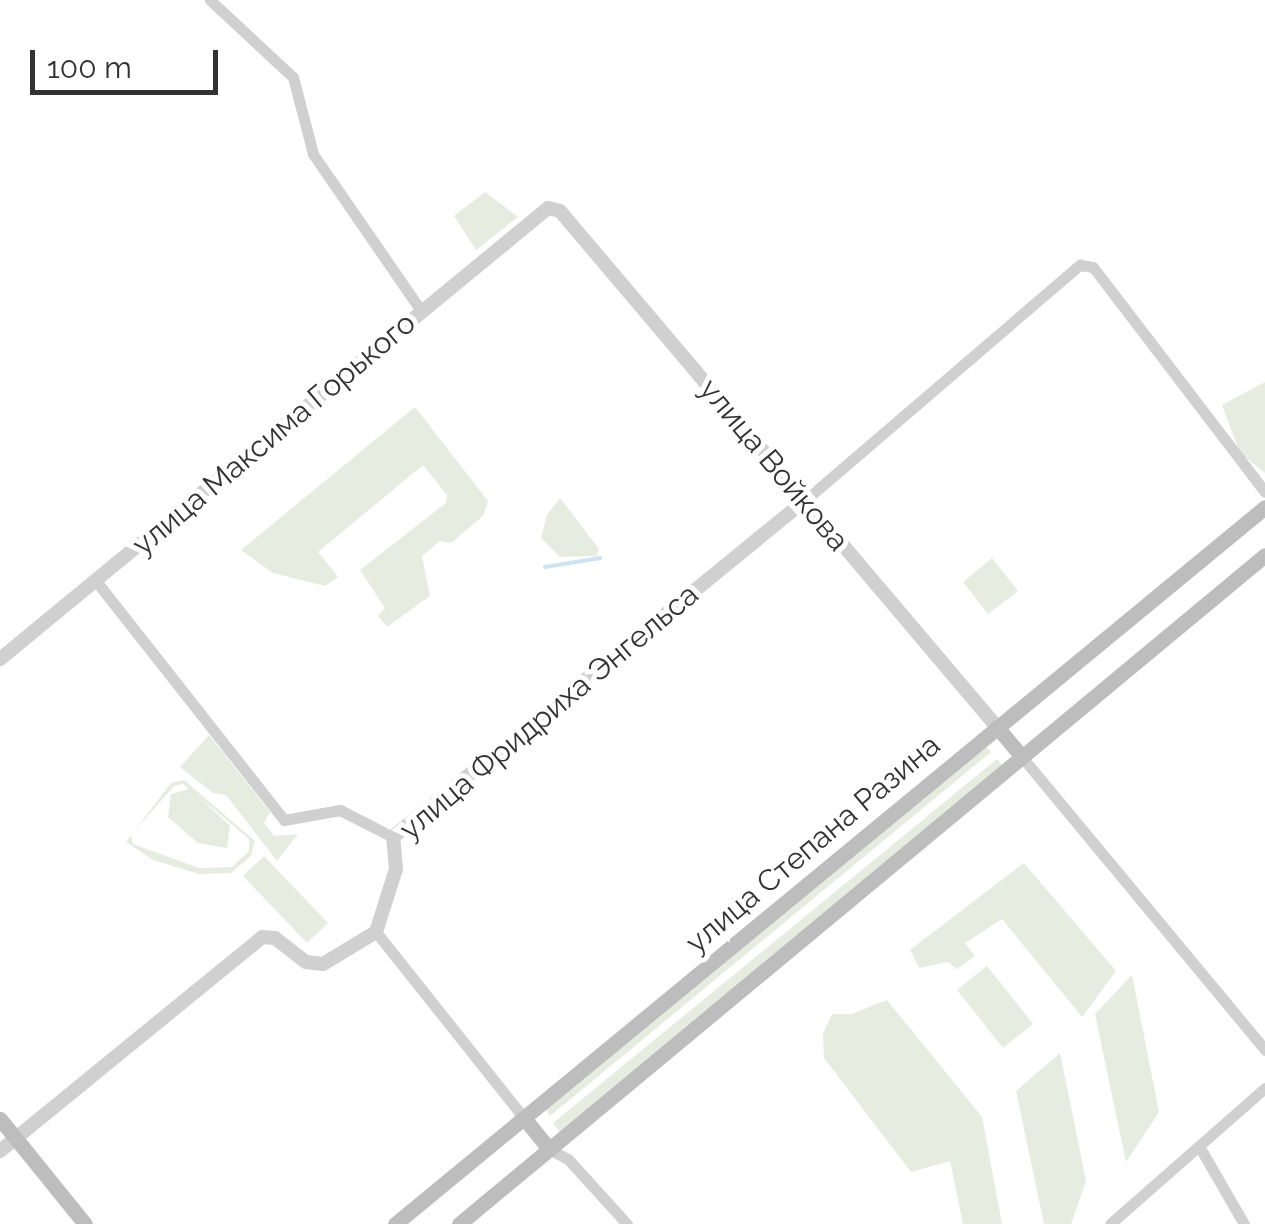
<!DOCTYPE html>
<html>
<head>
<meta charset="utf-8">
<style>
	body { margin:0 }
	#map { position:relative; width:1265px; height:1224px; overflow:hidden; background:#fff; font-family:Raleway,sans-serif }
	div>[style] { position:absolute }
	.green>* { inset:0; background:#e6ecdf }
	.stream>* { height:4px; margin:-2px; padding:0 2px; transform-origin:2px; border-radius:2px; background:#cfe2ee }
	.minor>* { height:11px; margin:-5.5px; padding:0 5.5px; transform-origin:5.5px; border-radius:5.5px; background:#d0d0d0 }
	.tertiary>* { height:14px; margin:-7px; padding:0 7px; transform-origin:7px; border-radius:7px; background:#d0d0d0 }
	.secondary>* { height:15px; margin:-7.5px; padding:0 7.5px; transform-origin:7.5px; border-radius:7.5px; background:#bdbdbd }
	span { translate:-50% -50%; white-space:nowrap; text-align:center; line-height:1.15; -webkit-text-stroke:10px #fff; paint-order:stroke }
	.street-label { font-size:30px; color:#333 }
	.scale { position:absolute; left:30px; top:50px; width:188px; height:45px; box-sizing:border-box; border:5px solid #333; border-top:0; padding-left:12px; font-size:30px; line-height:35px; white-space:nowrap; color:#333; -webkit-text-stroke:8px #fff; paint-order:stroke }
</style>
</head>
<body>
<div id="map">
	<div class="green">
		<i style="clip-path:polygon(485px 192px,518px 217px,476px 250px,454px 216px)"></i>
		<i style="clip-path:polygon(1265px 382px,1265px 473px,1240px 453px,1222px 405px)"></i>
		<i style="clip-path:polygon(415px 407px,488px 501px,483px 516px,451px 543px,440px 541px,422px 556px,430px 596px,387px 627px,378px 616px,385px 608px,360px 570px,446px 503px,447px 495px,423px 465px,318px 552px,338px 577px,325px 586px,273px 573px,241px 550px)"></i>
		<i style="clip-path:polygon(560px 498px,599px 549px,596px 556px,560px 557px,541px 538px,547px 515px)"></i>
		<i style="clip-path:polygon(992px 558px,1018px 591px,988px 614px,963px 582px)"></i>
		<i style="clip-path:polygon(209px 735px,270px 812px,264px 823px,274px 836px,298px 834px,277px 861px,226px 795px,213px 793px,180px 767px)"></i>
		<i style="clip-path:polygon(984px 744px,991px 752px,550px 1116px,544px 1107px)"></i>
		<i style="clip-path:polygon(997px 759px,1002px 765px,560px 1132px,553px 1123px)"></i>
		<i style="clip-path:polygon(evenodd,184px 780px,255px 841px,251px 856px,231px 873px,199px 874px,153px 860px,126px 842px,171px 783px,184px 780px,183px 784px,189px 789px,171px 794px,168px 817px,198px 843px,227px 848px,230px 826px,196px 794px,249px 839px,249px 851px,232px 867px,199px 868px,133px 844px,131px 835px,174px 786px,183px 784px)"></i>
		<i style="clip-path:polygon(264px 856px,328px 923px,307px 943px,243px 876px)"></i>
		<i style="clip-path:polygon(1024px 863px,1116px 971px,1082px 1017px,1002px 919px,965px 943px,975px 956px,957px 969px,948px 962px,919px 968px,910px 950px)"></i>
		<i style="clip-path:polygon(987px 966px,1033px 1024px,1003px 1048px,957px 990px)"></i>
		<i style="clip-path:polygon(1132px 975px,1159px 1112px,1126px 1162px,1095px 1014px)"></i>
		<i style="clip-path:polygon(887px 1000px,982px 1117px,1002px 1224px,963px 1224px,950px 1161px,911px 1172px,824px 1058px,823px 1034px,832px 1014px,852px 1014px)"></i>
		<i style="clip-path:polygon(1060px 1053px,1086px 1181px,1071px 1224px,1044px 1224px,1016px 1091px)"></i>
	</div>
	<div class="stream">
		<i style="left:545px;top:567px;width:56px;rotate:-9.3deg"></i>
	</div>
	<div class="minor">
		<i style="left:210px;top:0;width:113px;rotate:42.9deg"></i>
		<i style="left:293px;top:77px;width:80px;rotate:75.4deg"></i>
		<i style="left:313px;top:154px;width:192px;rotate:55.4deg"></i>
		<i style="left:803px;top:502px;width:365px;rotate:-40.6deg"></i>
		<i style="left:1080px;top:265px;width:13px;rotate:9deg"></i>
		<i style="left:1093px;top:267px;width:283px;rotate:52.6deg"></i>
		<i style="left:96px;top:581px;width:304px;rotate:51.8deg"></i>
		<i style="left:284px;top:820px;width:57px;rotate:-10.1deg"></i>
		<i style="left:340px;top:810px;width:59px;rotate:27deg"></i>
		<i style="left:1022px;top:757px;width:381px;rotate:50.3deg"></i>
		<i style="left:376px;top:932px;width:238px;rotate:51.5deg"></i>
		<i style="left:1199px;top:1146px;width:90px;rotate:60deg"></i>
		<i style="left:549px;top:1149px;width:21px;rotate:28deg"></i>
		<i style="left:568px;top:1159px;width:88px;rotate:47.8deg"></i>
		<i style="left:1110px;top:1224px;width:206px;rotate:-41.3deg"></i>
	</div>
	<div class="tertiary">
		<i style="left:0;top:659px;width:710px;rotate:-39.45deg"></i>
		<i style="left:548px;top:208px;width:12px;rotate:14deg"></i>
		<i style="left:560px;top:211px;width:676px;rotate:49.74deg"></i>
		<i style="left:0;top:1151px;width:338px;rotate:-39.2deg"></i>
		<i style="left:262px;top:937px;width:13px;rotate:4deg"></i>
		<i style="left:275px;top:938px;width:39px;rotate:38deg"></i>
		<i style="left:306px;top:962px;width:17px;rotate:7deg"></i>
		<i style="left:323px;top:964px;width:62px;rotate:-31.1deg"></i>
		<i style="left:376px;top:932px;width:66px;rotate:-72.4deg"></i>
		<i style="left:396px;top:869px;width:32px;rotate:-95deg"></i>
		<i style="left:393px;top:837px;width:529px;rotate:-39.25deg"></i>
	</div>
	<div class="secondary">
		<i style="left:997px;top:727px;width:39px;rotate:50deg"></i>
		<i style="left:524px;top:1118px;width:40px;rotate:51deg"></i>
		<i style="left:0;top:1119px;width:135px;rotate:51deg"></i>
		<i style="left:395px;top:1224px;width:1127px;rotate:-39.49deg"></i>
		<i style="left:459px;top:1224px;width:1047px;rotate:-39.69deg"></i>
	</div>
	<div class="street-label">
		<span style="left:274px;top:434px;rotate:-40deg">улица Максима Горького</span>
		<span style="left:774px;top:465px;rotate:50deg">улица Войкова</span>
		<span style="left:549px;top:712px;rotate:-40deg">улица Фридриха Энгельса</span>
		<span style="left:813px;top:844px;rotate:-40deg">улица Степана Разина</span>
	</div>
	<div class="scale">100 m</div>
</div>
</body>
</html>
